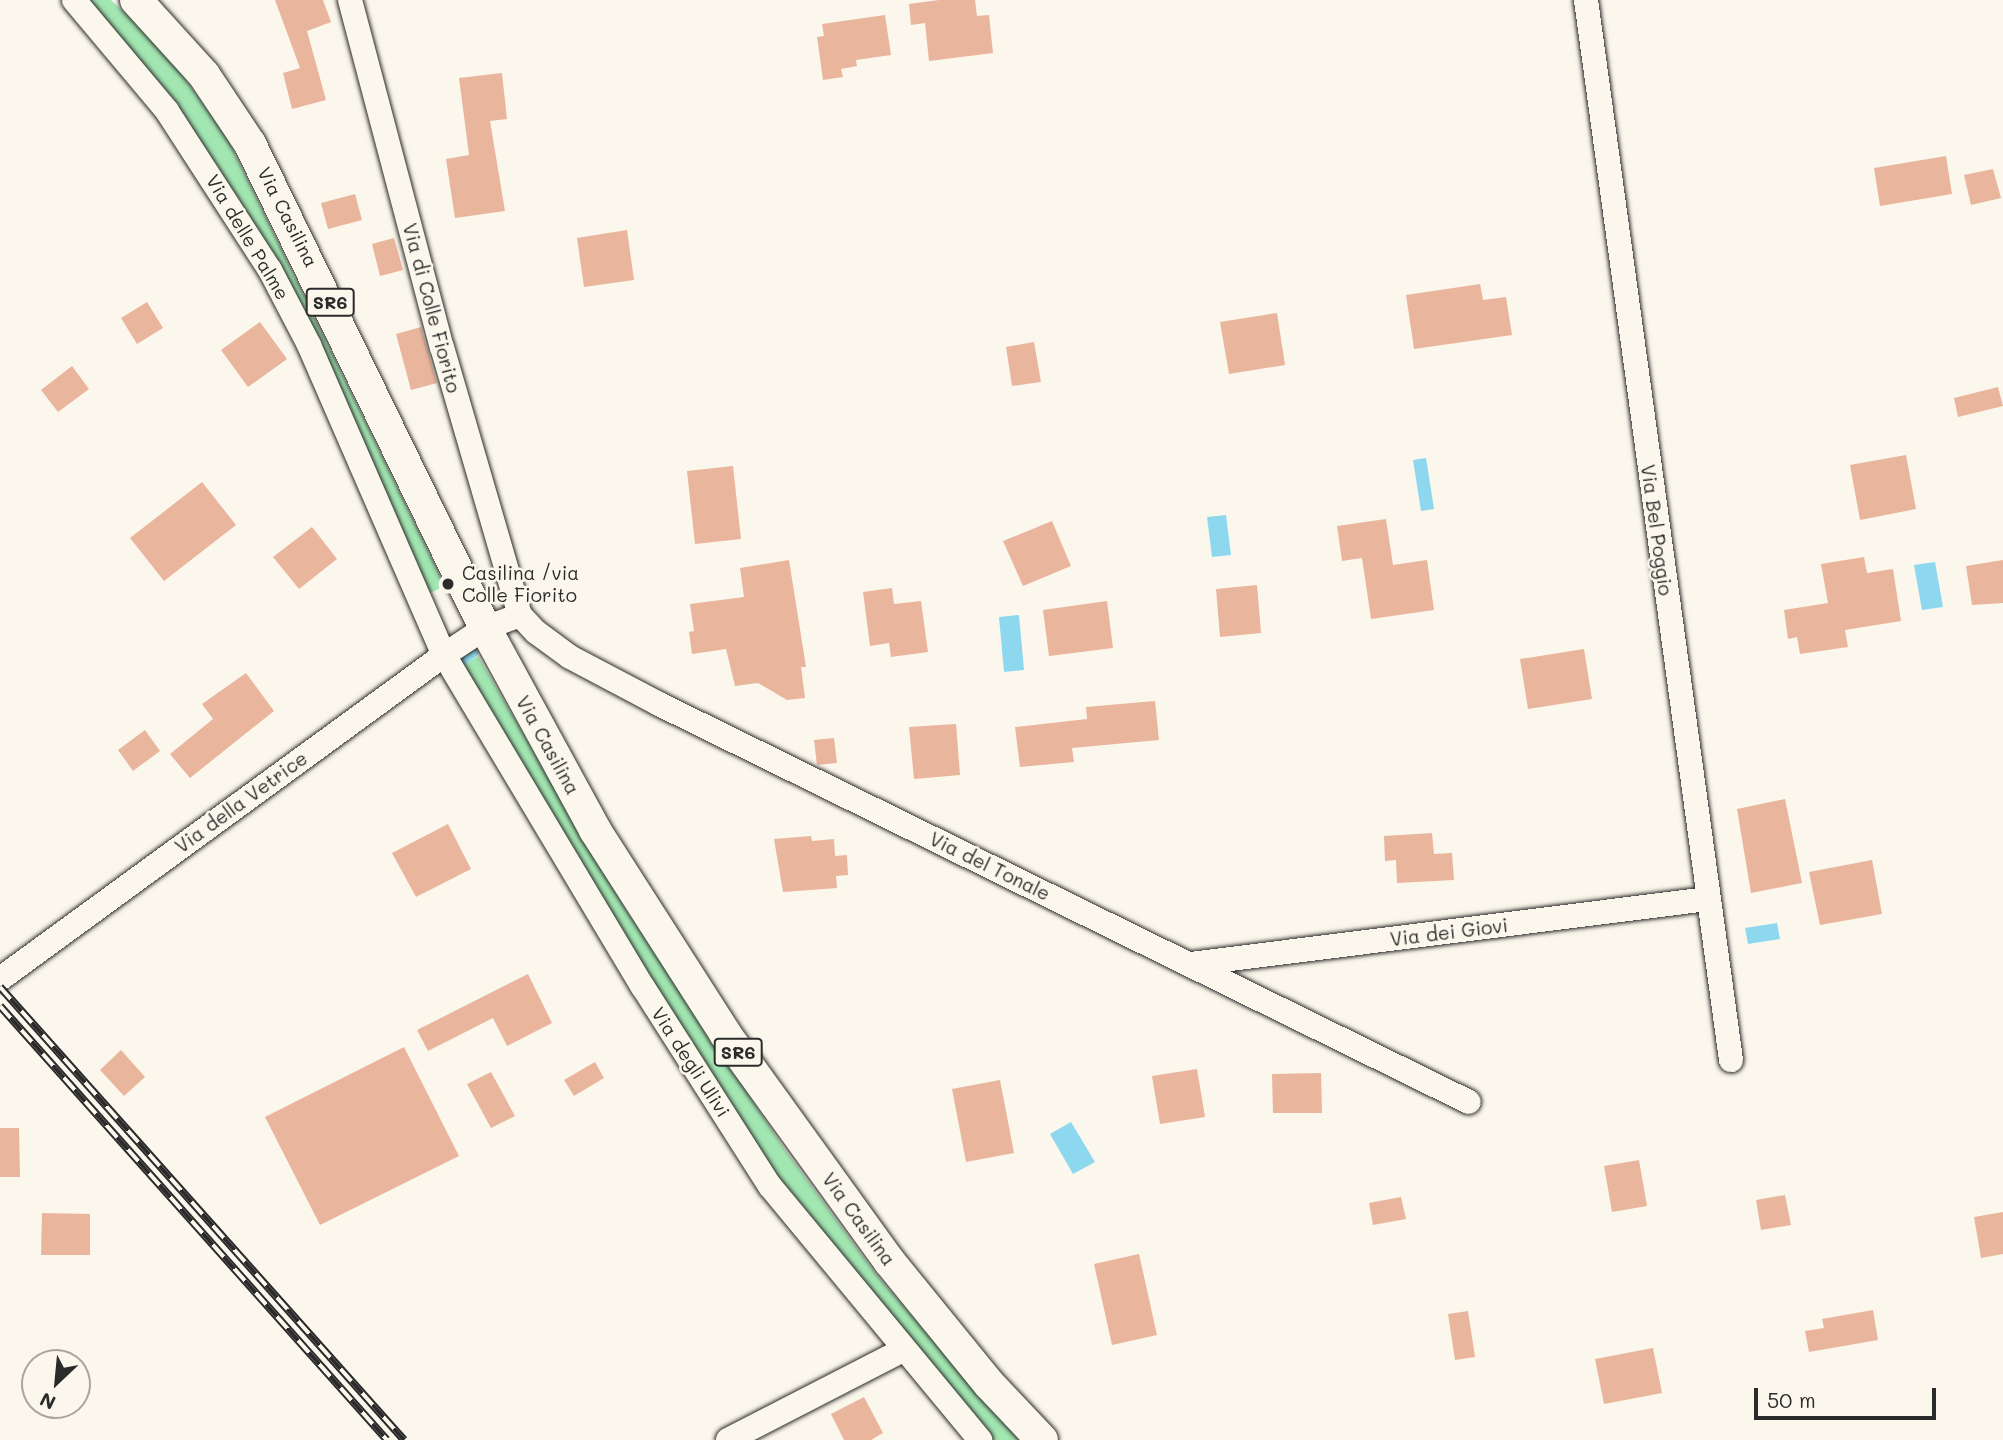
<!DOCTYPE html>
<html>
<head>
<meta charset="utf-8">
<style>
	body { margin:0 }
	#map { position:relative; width:2003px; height:1440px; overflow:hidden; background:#fbf7ec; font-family:Mali,sans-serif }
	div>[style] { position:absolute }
	.green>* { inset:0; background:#a2e6b1 }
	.water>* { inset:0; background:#8dd8ee }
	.stream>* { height:7px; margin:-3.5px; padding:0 3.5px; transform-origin:3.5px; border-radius:3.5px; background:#8dd8ee }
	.building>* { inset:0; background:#eab59d }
	.roads { filter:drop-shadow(0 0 2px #2b2b2b) drop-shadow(0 0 2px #2b2b2b) }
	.minor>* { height:24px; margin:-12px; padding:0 12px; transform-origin:12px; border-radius:12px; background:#fbf7ec }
	.major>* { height:32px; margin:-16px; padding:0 16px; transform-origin:16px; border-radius:16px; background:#fbf7ec }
	.rail>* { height:8px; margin-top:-4px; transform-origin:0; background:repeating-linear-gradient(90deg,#fbf7ec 0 16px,#2b2b2b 0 32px); box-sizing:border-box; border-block:2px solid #2b2b2b }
	.dots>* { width:19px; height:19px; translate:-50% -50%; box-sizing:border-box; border:4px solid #fbf7ec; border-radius:50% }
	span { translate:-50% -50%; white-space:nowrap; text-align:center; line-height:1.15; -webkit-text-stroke:5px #fbf7ec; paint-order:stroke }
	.shield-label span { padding:2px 5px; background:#fbf7ec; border:2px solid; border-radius:5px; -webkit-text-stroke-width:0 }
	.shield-label { font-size:18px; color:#2b2b2b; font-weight:700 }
	.street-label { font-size:19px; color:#2b2b2b }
	.poi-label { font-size:19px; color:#2b2b2b }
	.left { translate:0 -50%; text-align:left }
	.north { position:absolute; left:21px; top:1349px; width:70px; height:70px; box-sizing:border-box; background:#fbf7ec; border:2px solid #a8a59f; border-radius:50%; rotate:206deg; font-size:19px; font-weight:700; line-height:28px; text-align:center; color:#2b2b2b }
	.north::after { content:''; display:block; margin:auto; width:24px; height:32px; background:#2b2b2b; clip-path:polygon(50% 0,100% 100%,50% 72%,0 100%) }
	.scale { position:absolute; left:1754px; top:1388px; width:182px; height:32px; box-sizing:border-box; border:4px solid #2b2b2b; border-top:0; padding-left:9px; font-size:21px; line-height:24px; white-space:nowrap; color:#2b2b2b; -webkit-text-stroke:5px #fbf7ec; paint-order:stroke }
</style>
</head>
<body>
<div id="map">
	<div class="green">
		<i style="clip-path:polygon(81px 0,111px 0,166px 52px,227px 138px,445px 586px,430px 593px,308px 332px)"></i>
		<i style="clip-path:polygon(478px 656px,621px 902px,783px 1147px,875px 1273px,1019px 1440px,988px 1440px,805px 1222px,724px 1099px,461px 666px)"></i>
	</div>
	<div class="water">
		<i style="clip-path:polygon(1426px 458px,1434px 509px,1421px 511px,1413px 460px)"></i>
		<i style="clip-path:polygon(1226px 515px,1231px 555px,1212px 557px,1207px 517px)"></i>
		<i style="clip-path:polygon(1935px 562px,1943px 607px,1922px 610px,1914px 565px)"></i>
		<i style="clip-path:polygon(1019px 615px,1024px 670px,1004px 672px,999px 617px)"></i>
		<i style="clip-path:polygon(1777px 923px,1780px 939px,1748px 944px,1745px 928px)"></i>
		<i style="clip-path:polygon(1071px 1122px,1095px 1162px,1073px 1174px,1050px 1134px)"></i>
	</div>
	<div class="stream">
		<i style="left:459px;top:663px;width:18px;rotate:-34deg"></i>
	</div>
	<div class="building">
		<i style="clip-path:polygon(275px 0,323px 0,331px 22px,307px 31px,326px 100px,292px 109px,283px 73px,300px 68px)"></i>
		<i style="clip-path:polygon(939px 0,975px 0,977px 16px,989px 15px,993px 53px,929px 61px,925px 23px,911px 25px,909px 4px)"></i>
		<i style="clip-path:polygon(885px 15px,891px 55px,856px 60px,857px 66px,841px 69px,843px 77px,823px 80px,817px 37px,824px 36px,822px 24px)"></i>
		<i style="clip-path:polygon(502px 73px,507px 119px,490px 121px,505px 211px,455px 218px,446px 159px,469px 155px,459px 78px)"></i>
		<i style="clip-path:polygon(1946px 156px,1952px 194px,1880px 206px,1874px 168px)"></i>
		<i style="clip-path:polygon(1993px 169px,2001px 198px,1971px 205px,1964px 175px)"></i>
		<i style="clip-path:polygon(355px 194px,362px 220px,328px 229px,321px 203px)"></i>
		<i style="clip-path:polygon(627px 230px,634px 280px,584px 287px,577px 238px)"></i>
		<i style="clip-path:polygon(394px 238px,403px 270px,380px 276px,372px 244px)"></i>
		<i style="clip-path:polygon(1480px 284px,1483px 300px,1506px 297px,1512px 335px,1414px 349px,1406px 295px)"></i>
		<i style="clip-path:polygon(147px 302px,163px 328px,137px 344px,121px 318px)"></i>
		<i style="clip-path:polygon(1277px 313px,1285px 365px,1229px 374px,1220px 322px)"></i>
		<i style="clip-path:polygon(260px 322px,287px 359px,248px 387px,221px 350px)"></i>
		<i style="clip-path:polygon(421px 327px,437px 383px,411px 390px,396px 334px)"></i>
		<i style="clip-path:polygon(1034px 342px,1041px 382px,1012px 386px,1006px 347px)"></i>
		<i style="clip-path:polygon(72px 366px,89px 389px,58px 412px,41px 390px)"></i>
		<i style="clip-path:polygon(1998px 387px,2003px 406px,1958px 417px,1954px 398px)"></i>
		<i style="clip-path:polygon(1906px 455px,1916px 509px,1860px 520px,1850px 465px)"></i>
		<i style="clip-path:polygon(733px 466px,741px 539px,695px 544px,687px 471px)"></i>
		<i style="clip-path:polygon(202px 482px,236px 525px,164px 581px,130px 538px)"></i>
		<i style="clip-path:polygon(1386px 519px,1393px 565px,1427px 560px,1434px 610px,1371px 619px,1362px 558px,1342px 561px,1337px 526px)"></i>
		<i style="clip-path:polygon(1052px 521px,1071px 566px,1023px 586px,1003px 541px)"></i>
		<i style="clip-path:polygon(312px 527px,337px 559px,299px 589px,273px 557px)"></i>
		<i style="clip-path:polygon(1864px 557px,1867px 573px,1893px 569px,1901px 621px,1845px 630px,1848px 647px,1800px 654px,1797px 637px,1788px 639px,1784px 610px,1828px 603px,1821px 564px)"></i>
		<i style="clip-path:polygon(789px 560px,806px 667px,801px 667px,805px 698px,787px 700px,758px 683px,735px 686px,726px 649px,692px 654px,689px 632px,694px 631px,690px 604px,744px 597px,740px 568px)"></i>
		<i style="clip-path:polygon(2003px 560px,2003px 603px,1972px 605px,1966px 566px)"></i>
		<i style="clip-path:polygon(1257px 585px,1261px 633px,1220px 637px,1216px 589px)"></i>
		<i style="clip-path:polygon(892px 588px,894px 604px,921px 601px,928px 652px,891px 657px,889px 643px,870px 646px,863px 592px)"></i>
		<i style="clip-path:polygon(1107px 601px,1113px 648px,1049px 656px,1043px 610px)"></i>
		<i style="clip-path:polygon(1584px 649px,1592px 699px,1528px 709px,1520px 659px)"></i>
		<i style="clip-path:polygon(246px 673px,274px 711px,190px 778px,170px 754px,213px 719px,202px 704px)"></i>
		<i style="clip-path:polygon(1155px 701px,1159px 740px,1072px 748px,1074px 762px,1020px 767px,1015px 727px,1087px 719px,1086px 707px)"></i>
		<i style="clip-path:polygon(956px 724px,960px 775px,914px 779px,909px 727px)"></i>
		<i style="clip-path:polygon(145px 730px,160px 751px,133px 771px,118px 750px)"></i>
		<i style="clip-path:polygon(834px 738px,837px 763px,817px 765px,814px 740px)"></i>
		<i style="clip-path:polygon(1785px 799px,1802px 883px,1751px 893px,1737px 809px)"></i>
		<i style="clip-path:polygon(448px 824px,471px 869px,416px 897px,392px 853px)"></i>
		<i style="clip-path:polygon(1432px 833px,1434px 854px,1452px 853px,1454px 880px,1397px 883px,1396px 860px,1385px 861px,1384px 836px)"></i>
		<i style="clip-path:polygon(811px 836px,812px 841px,834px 839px,835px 856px,847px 855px,848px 875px,836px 876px,837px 888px,783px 892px,774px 839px)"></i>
		<i style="clip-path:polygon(1872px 860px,1882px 914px,1820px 925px,1809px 872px)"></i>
		<i style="clip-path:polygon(528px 974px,552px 1023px,507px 1046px,493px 1018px,428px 1051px,417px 1030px)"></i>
		<i style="clip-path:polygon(404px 1047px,459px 1156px,320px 1225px,265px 1117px)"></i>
		<i style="clip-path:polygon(121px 1050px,145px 1077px,124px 1096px,100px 1070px)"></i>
		<i style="clip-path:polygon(595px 1062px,604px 1078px,574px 1096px,564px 1080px)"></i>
		<i style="clip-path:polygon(1197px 1069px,1205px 1117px,1160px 1124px,1152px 1076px)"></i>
		<i style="clip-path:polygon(491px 1072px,515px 1116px,491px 1128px,467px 1084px)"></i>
		<i style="clip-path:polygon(1321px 1073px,1322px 1113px,1273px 1113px,1272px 1074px)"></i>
		<i style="clip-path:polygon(1000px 1080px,1014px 1153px,966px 1162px,952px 1089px)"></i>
		<i style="clip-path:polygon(0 1128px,19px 1128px,20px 1177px,0 1177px)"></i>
		<i style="clip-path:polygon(1639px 1160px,1647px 1206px,1612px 1212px,1604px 1166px)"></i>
		<i style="clip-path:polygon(1785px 1195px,1791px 1225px,1761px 1230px,1756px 1200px)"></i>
		<i style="clip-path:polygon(1401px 1197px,1406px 1219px,1373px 1225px,1369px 1203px)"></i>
		<i style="clip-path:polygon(2003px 1212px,2003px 1254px,1981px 1258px,1974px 1217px)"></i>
		<i style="clip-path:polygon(42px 1213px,90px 1214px,90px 1255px,41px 1255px)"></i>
		<i style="clip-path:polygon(1139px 1254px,1157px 1335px,1112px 1345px,1094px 1264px)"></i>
		<i style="clip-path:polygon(1873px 1310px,1878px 1340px,1809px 1352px,1805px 1331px,1824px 1328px,1822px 1319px)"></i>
		<i style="clip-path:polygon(1468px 1311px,1475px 1357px,1455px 1360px,1448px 1314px)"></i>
		<i style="clip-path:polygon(1653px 1348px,1662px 1393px,1604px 1404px,1595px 1359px)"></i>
		<i style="clip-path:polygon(864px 1397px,883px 1433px,871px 1440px,844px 1440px,831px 1414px)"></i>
	</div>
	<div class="roads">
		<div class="minor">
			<i style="left:74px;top:0;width:145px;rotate:50deg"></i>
			<i style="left:167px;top:111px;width:189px;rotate:57.1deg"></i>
			<i style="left:270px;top:270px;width:85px;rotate:62.5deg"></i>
			<i style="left:309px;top:345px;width:338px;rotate:66.5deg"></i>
			<i style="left:444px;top:655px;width:387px;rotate:59.1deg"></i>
			<i style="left:643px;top:987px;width:236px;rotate:57.5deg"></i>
			<i style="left:770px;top:1186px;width:330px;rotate:50.4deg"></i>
			<i style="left:350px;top:0;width:359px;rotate:75.2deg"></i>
			<i style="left:442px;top:347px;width:279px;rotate:73.8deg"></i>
			<i style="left:520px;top:615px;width:23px;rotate:47deg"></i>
			<i style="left:536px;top:632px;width:42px;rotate:36.3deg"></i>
			<i style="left:570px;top:657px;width:101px;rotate:27.8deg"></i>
			<i style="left:659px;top:704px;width:902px;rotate:26.17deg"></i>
			<i style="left:1586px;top:0;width:1070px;rotate:82.21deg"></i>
			<i style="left:1191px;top:964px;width:521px;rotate:-7.17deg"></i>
			<i style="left:0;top:979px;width:550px;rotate:-36.12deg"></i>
			<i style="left:444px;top:655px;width:49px;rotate:-33.4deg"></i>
			<i style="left:485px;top:628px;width:37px;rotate:-20deg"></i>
			<i style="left:728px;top:1440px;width:197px;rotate:-27.2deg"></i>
		</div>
		<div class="major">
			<i style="left:136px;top:0;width:101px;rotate:47.8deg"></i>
			<i style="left:204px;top:75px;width:83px;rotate:56.3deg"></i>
			<i style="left:250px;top:144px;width:538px;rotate:64.1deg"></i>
			<i style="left:485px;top:628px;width:230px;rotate:61.4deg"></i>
			<i style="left:595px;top:830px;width:243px;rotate:57.4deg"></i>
			<i style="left:726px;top:1035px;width:279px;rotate:54.2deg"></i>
			<i style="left:889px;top:1261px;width:159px;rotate:50.9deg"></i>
			<i style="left:989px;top:1384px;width:77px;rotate:46.6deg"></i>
		</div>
	</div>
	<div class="rail">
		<i style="left:0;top:987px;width:607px;rotate:48.27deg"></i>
		<i style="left:0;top:1006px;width:581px;rotate:48.28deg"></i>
	</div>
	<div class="dots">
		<i style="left:448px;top:584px;background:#2b2b2b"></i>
	</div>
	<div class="shield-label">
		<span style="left:330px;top:302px">SR6</span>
		<span style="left:738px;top:1052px">SR6</span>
	</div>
	<div class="street-label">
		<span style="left:288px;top:217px;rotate:63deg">Via Casilina</span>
		<span style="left:248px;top:237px;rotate:59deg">Via delle Palme</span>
		<span style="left:432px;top:308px;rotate:75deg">Via di Colle Fiorito</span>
		<span style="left:1657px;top:530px;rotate:82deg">Via Bel Poggio</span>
		<span style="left:548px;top:745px;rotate:61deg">Via Casilina</span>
		<span style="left:241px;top:802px;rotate:-36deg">Via della Vetrice</span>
		<span style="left:990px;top:866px;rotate:26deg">Via del Tonale</span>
		<span style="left:1449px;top:932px;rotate:-7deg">Via dei Giovi</span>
		<span style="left:691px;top:1062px;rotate:57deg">Via degli Ulivi</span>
		<span style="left:859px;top:1219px;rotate:54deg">Via Casilina</span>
	</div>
	<div class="poi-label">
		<span class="left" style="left:462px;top:584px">Casilina /via<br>Colle Fiorito</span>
	</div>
	<div class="north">N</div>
	<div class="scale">50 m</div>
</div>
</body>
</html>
